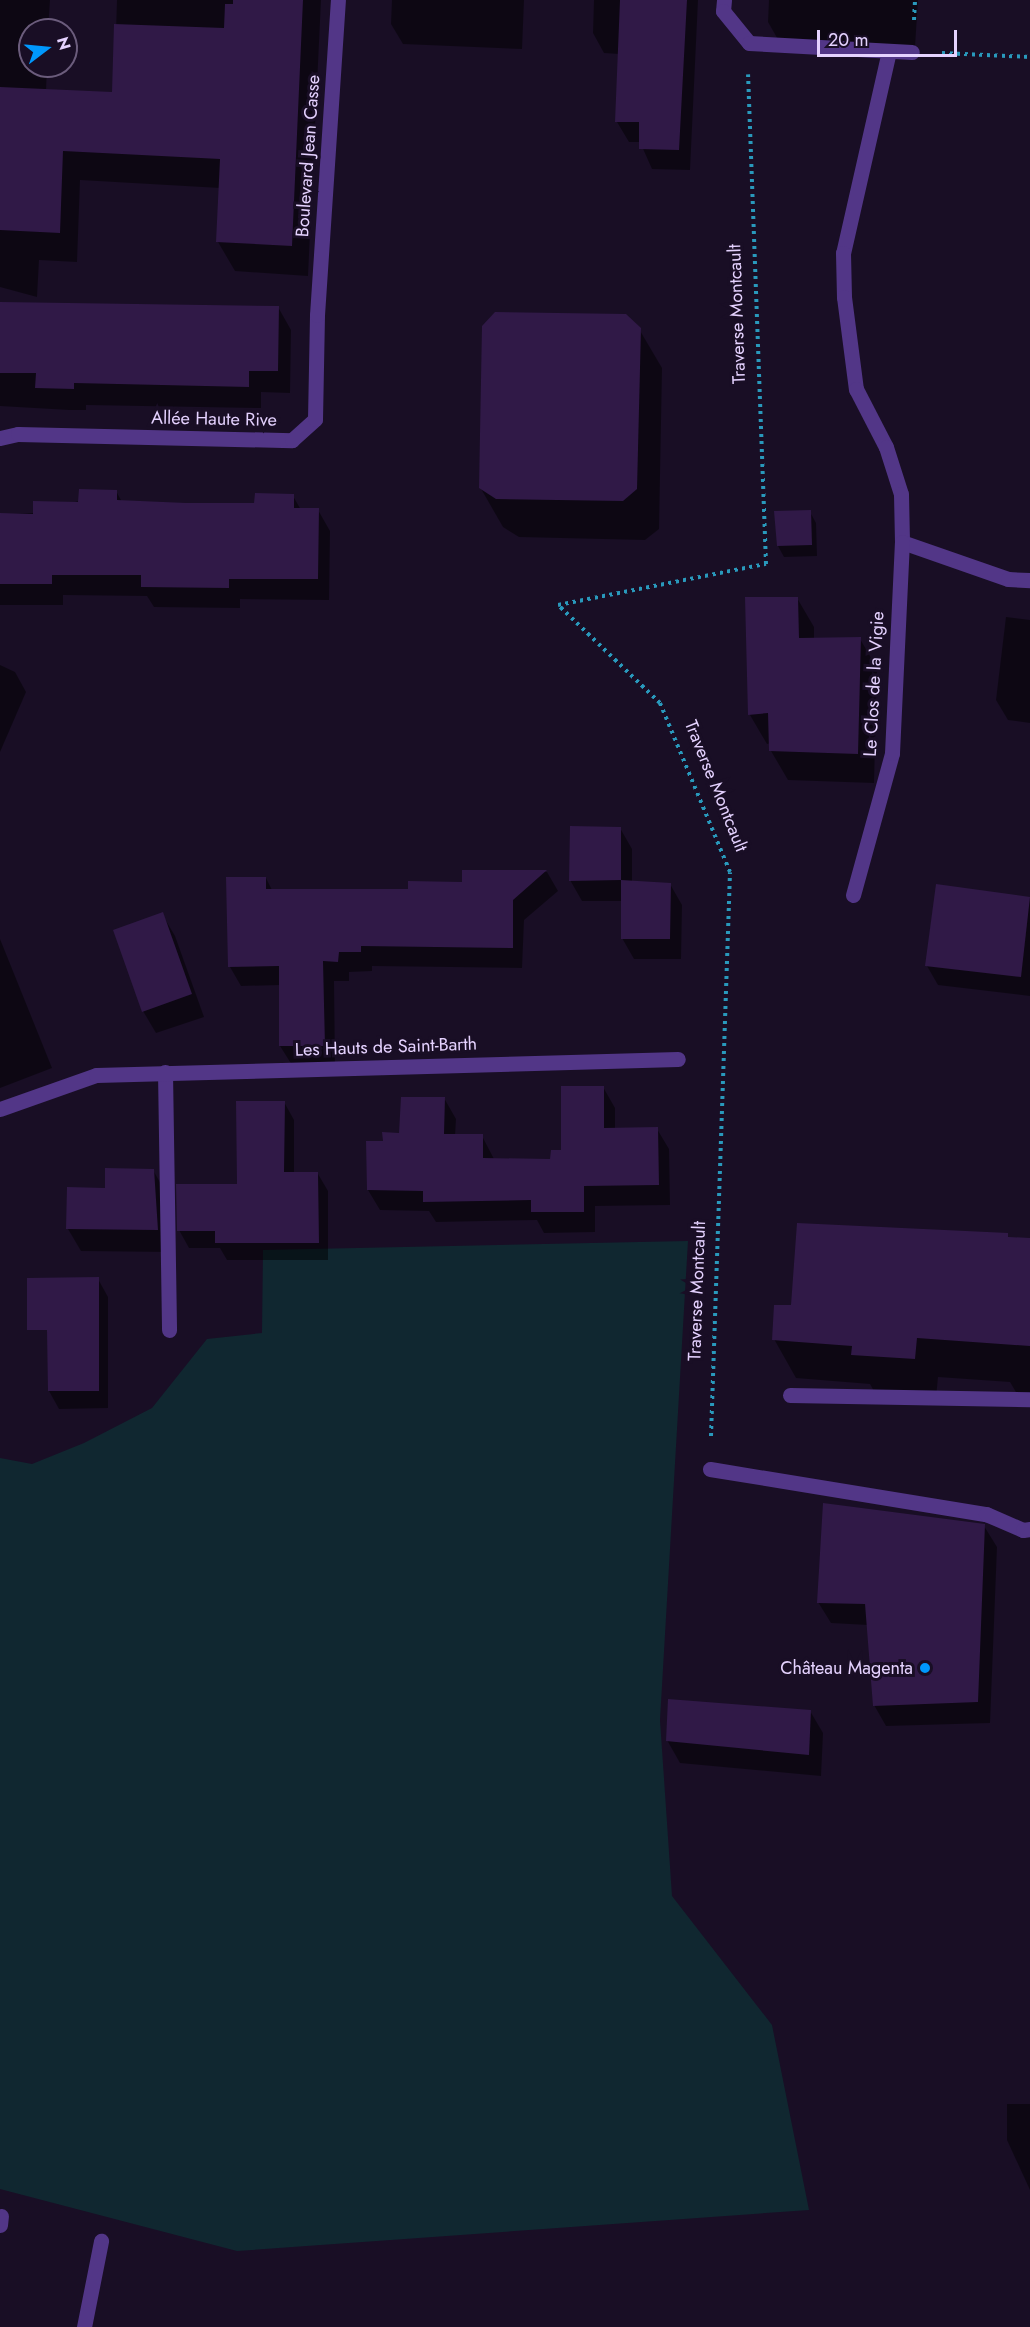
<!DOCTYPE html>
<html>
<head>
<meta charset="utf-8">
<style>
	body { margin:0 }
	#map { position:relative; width:1030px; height:2327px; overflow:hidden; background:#190e25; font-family:Jost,sans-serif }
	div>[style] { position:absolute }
	.green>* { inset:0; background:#102730 }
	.shadow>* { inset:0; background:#0007 }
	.building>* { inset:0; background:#301947 }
	.path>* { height:4px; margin-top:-2px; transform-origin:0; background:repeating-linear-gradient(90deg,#2999bc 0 3px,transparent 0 7.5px) }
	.lane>* { height:15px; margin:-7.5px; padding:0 7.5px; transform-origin:7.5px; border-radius:7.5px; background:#523687 }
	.street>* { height:15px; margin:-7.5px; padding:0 7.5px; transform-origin:7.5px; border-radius:7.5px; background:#523687 }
	.dots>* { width:16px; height:16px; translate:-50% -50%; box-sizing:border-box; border:3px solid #190e25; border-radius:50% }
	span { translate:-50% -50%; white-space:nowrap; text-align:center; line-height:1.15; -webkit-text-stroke:6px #190e25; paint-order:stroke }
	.street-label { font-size:18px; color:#e5d2ff }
	.poi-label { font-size:18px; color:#e5d2ff }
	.right { translate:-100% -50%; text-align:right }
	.north { position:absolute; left:18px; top:18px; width:60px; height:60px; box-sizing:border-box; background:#190e25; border:2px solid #6b5c7c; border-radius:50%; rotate:74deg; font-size:16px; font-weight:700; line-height:24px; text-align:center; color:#e5d2ff }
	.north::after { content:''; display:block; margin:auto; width:21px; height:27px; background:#0098fd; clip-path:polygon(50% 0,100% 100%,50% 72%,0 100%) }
	.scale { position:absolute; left:817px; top:30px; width:140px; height:27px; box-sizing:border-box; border:3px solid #e5d2ff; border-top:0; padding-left:8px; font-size:18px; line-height:21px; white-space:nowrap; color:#e5d2ff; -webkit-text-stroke:4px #190e25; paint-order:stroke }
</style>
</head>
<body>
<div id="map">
	<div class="green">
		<i style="clip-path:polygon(688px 1241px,660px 1720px,672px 1896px,772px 2025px,809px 2210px,237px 2251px,0 2189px,0 1458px,32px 1464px,84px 1443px,152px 1408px,207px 1339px,262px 1333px,263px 1250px)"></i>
	</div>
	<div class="shadow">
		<i style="clip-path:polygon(0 0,50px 0,48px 30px,30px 30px,30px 66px,47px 66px,46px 91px,114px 94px,117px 0,321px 0,308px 276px,235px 271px,218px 242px,220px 188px,80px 180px,77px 262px,39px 260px,37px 297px,0 287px)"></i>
		<i style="clip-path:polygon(392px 0,524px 0,522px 49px,403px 44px,391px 24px)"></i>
		<i style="clip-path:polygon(594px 0,698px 0,690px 170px,652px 169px,640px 142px,629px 142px,617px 122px,619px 54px,604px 53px,593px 33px)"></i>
		<i style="clip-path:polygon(769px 0,918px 0,915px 47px,780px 43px,768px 22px)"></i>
		<i style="clip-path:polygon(278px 307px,291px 330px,290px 393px,261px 392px,261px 408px,86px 405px,86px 410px,69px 410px,0 406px,0 315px)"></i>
		<i style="clip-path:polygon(639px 329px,662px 368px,659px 529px,645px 540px,519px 537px,503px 527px,480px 487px)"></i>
		<i style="clip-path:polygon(116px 491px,122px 502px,256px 505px,293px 496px,301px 510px,318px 510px,330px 531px,329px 600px,240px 599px,240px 608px,154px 607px,147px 596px,63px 595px,63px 605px,0 605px,0 514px,34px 513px)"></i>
		<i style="clip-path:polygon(810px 512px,816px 523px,817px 556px,784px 557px,778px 546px,776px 513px)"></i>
		<i style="clip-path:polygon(797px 598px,814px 627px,814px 639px,860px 639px,877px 668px,874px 783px,788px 780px,771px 751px,771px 743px,767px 744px,750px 715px)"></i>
		<i style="clip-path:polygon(1006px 617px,1030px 620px,1030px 723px,1008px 720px,996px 700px)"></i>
		<i style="clip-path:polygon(0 665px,15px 672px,26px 692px,0 752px)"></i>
		<i style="clip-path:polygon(620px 828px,632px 849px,632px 882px,670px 884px,682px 905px,681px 959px,634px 959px,622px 938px,622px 901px,582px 901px,570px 880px)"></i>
		<i style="clip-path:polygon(463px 871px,547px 872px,558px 891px,524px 920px,522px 968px,372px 966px,372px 971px,349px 972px,349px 981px,334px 981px,335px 1066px,292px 1065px,280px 1046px,280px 985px,241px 986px,230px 967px,266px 878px,272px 890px,409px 891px,464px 883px)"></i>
		<i style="clip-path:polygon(937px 885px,1030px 898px,1030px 996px,938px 985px,927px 966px)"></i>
		<i style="clip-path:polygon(162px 914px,175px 936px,204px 1017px,156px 1033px,143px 1011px)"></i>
		<i style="clip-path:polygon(0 939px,52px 1068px,0 1088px)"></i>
		<i style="clip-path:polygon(603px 1087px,615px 1108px,615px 1129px,657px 1129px,669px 1149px,670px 1205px,595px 1206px,595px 1232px,544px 1233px,537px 1220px,436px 1222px,429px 1211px,380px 1210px,368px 1190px,384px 1143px,401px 1134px,444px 1098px,456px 1119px,455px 1136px,482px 1136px,494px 1159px,552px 1160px,562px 1152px)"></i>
		<i style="clip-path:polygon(284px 1102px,294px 1120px,294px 1174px,318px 1174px,328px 1191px,328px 1260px,227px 1260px,220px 1248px,189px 1248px,179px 1230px,238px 1185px)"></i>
		<i style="clip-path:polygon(153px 1170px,166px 1193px,170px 1252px,81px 1251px,68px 1229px)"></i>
		<i style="clip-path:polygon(1007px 1235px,1009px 1238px,1030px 1240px,1030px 1405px,1023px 1404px,1010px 1382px,938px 1377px,936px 1398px,875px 1393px,870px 1384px,796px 1378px,774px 1339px,793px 1307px)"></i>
		<i style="clip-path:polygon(98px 1279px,108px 1297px,108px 1408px,59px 1409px,49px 1391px)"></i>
		<i style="clip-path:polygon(984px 1526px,997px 1547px,990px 1723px,886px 1726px,874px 1705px,868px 1625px,831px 1623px,818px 1602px)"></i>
		<i style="clip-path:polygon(810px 1711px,823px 1733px,821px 1776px,680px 1763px,667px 1740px)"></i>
		<i style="clip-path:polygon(1007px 2104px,1030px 2104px,1030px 2190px,1007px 2140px)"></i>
	</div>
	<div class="building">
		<i style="clip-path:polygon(233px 0,303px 0,292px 246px,216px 242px,220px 159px,63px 151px,60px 233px,0 230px,0 87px,112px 92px,114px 24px,224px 28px,225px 4px,233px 4px)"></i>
		<i style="clip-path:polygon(620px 0,687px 0,679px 150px,639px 149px,639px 122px,615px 122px)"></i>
		<i style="clip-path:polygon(0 302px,279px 306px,278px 371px,249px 371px,249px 387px,74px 383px,74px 389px,35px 388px,36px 373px,0 373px)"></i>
		<i style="clip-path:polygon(495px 312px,626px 314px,641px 328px,637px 489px,623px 501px,496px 499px,479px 488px,482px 326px)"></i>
		<i style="clip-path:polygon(79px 489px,117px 490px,117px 500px,186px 503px,254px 503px,255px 493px,294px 494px,294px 508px,319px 508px,318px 579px,229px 579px,229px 588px,141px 587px,141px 575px,52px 575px,52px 584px,0 584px,0 513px,33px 514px,33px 501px,78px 502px)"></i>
		<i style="clip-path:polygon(811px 510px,812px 545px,777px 546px,774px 511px)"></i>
		<i style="clip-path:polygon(745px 597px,798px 597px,799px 638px,861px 637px,858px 754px,769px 751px,768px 713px,748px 715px)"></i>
		<i style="clip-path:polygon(570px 826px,621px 827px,621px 880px,671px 883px,670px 939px,621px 939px,621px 880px,569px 881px)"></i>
		<i style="clip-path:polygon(462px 870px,547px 870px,513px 900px,513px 948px,361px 946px,361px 952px,339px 952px,338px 962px,323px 961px,325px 1046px,279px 1046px,279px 966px,228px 967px,226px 877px,266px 877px,266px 889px,408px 889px,408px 881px,462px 882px)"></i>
		<i style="clip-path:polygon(936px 884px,1030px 897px,1021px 977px,925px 966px)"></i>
		<i style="clip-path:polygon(163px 912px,192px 994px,142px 1012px,113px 930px)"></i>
		<i style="clip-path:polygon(561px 1086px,604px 1086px,604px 1128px,658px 1127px,659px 1185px,584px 1186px,584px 1212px,531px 1212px,531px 1200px,423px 1202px,423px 1191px,367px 1190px,366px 1141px,383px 1141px,382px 1132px,399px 1133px,401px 1097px,445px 1097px,444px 1134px,483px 1134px,483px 1158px,550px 1159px,551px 1150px,561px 1150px)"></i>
		<i style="clip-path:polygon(236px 1101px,285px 1101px,284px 1172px,318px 1172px,319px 1243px,215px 1243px,215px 1231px,177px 1231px,176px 1184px,237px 1184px)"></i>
		<i style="clip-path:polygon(105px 1168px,154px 1169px,158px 1230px,66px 1229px,67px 1187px,105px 1188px)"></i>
		<i style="clip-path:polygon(797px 1223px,1008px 1233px,1008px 1237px,1030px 1238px,1030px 1346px,917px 1338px,915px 1359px,851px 1355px,852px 1346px,772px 1340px,774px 1305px,791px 1305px)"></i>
		<i style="clip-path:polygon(99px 1277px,99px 1391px,48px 1391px,47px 1330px,27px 1330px,27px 1278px)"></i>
		<i style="clip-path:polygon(823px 1503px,985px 1524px,978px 1702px,873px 1706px,865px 1604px,817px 1603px)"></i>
		<i style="clip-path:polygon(668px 1699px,811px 1710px,809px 1755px,666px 1741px)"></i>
	</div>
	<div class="path">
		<i style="left:914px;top:20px;width:20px;rotate:-87deg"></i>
		<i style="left:942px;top:53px;width:88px;rotate:2.6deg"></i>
		<i style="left:711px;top:1436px;width:564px;rotate:-88.07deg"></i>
		<i style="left:730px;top:872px;width:183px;rotate:-112.5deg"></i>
		<i style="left:660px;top:703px;width:141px;rotate:-136.1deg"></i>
		<i style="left:558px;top:605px;width:212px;rotate:-11.2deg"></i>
		<i style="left:766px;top:564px;width:490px;rotate:-92.1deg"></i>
	</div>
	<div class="lane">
		<i style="left:790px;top:1395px;width:240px;rotate:1deg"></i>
		<i style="left:0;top:2225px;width:9px;rotate:-84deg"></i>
		<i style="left:84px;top:2327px;width:88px;rotate:-78.8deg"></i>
	</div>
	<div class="street">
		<i style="left:724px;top:0;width:11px;rotate:95deg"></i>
		<i style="left:723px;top:11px;width:41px;rotate:50.9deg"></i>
		<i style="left:749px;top:43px;width:163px;rotate:3.2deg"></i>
		<i style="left:889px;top:51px;width:207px;rotate:102.8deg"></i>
		<i style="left:843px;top:253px;width:44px;rotate:88.7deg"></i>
		<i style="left:844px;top:297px;width:93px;rotate:82.6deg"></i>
		<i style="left:856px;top:389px;width:65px;rotate:62.7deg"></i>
		<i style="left:886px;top:447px;width:49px;rotate:72.3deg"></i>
		<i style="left:901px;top:494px;width:48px;rotate:88.8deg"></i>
		<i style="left:902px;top:542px;width:112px;rotate:19.2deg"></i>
		<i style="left:1008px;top:579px;width:22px;rotate:3deg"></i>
		<i style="left:0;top:438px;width:18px;rotate:-13deg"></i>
		<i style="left:18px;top:434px;width:274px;rotate:1.3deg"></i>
		<i style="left:292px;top:440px;width:31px;rotate:-42deg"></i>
		<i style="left:315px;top:419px;width:104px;rotate:-88.9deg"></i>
		<i style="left:317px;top:315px;width:316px;rotate:-86.2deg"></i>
		<i style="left:853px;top:895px;width:147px;rotate:-74.6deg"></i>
		<i style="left:892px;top:753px;width:211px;rotate:-87.3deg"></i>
		<i style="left:165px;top:1072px;width:258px;rotate:89.1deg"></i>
		<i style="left:0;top:1109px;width:102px;rotate:-19.5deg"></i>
		<i style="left:96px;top:1075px;width:582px;rotate:-1.57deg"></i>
		<i style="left:710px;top:1469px;width:280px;rotate:9.3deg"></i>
		<i style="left:986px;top:1514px;width:40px;rotate:23.4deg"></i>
		<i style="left:1023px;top:1530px;width:7px;rotate:-8deg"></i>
	</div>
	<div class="dots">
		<i style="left:925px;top:1668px;background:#0098fd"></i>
	</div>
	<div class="street-label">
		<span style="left:308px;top:156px;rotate:-86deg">Boulevard Jean Casse</span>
		<span style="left:737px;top:314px;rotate:-92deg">Traverse Montcault</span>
		<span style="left:214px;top:419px;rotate:1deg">Allée Haute Rive</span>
		<span style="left:874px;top:684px;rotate:-87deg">Le Clos de la Vigie</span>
		<span style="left:716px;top:786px;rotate:68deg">Traverse Montcault</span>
		<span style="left:386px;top:1047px;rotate:-2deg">Les Hauts de Saint-Barth</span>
		<span style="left:697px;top:1291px;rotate:-88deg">Traverse Montcault</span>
	</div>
	<div class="poi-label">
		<span class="right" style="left:913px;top:1668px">Château Magenta</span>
	</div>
	<div class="north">N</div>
	<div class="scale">20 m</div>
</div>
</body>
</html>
